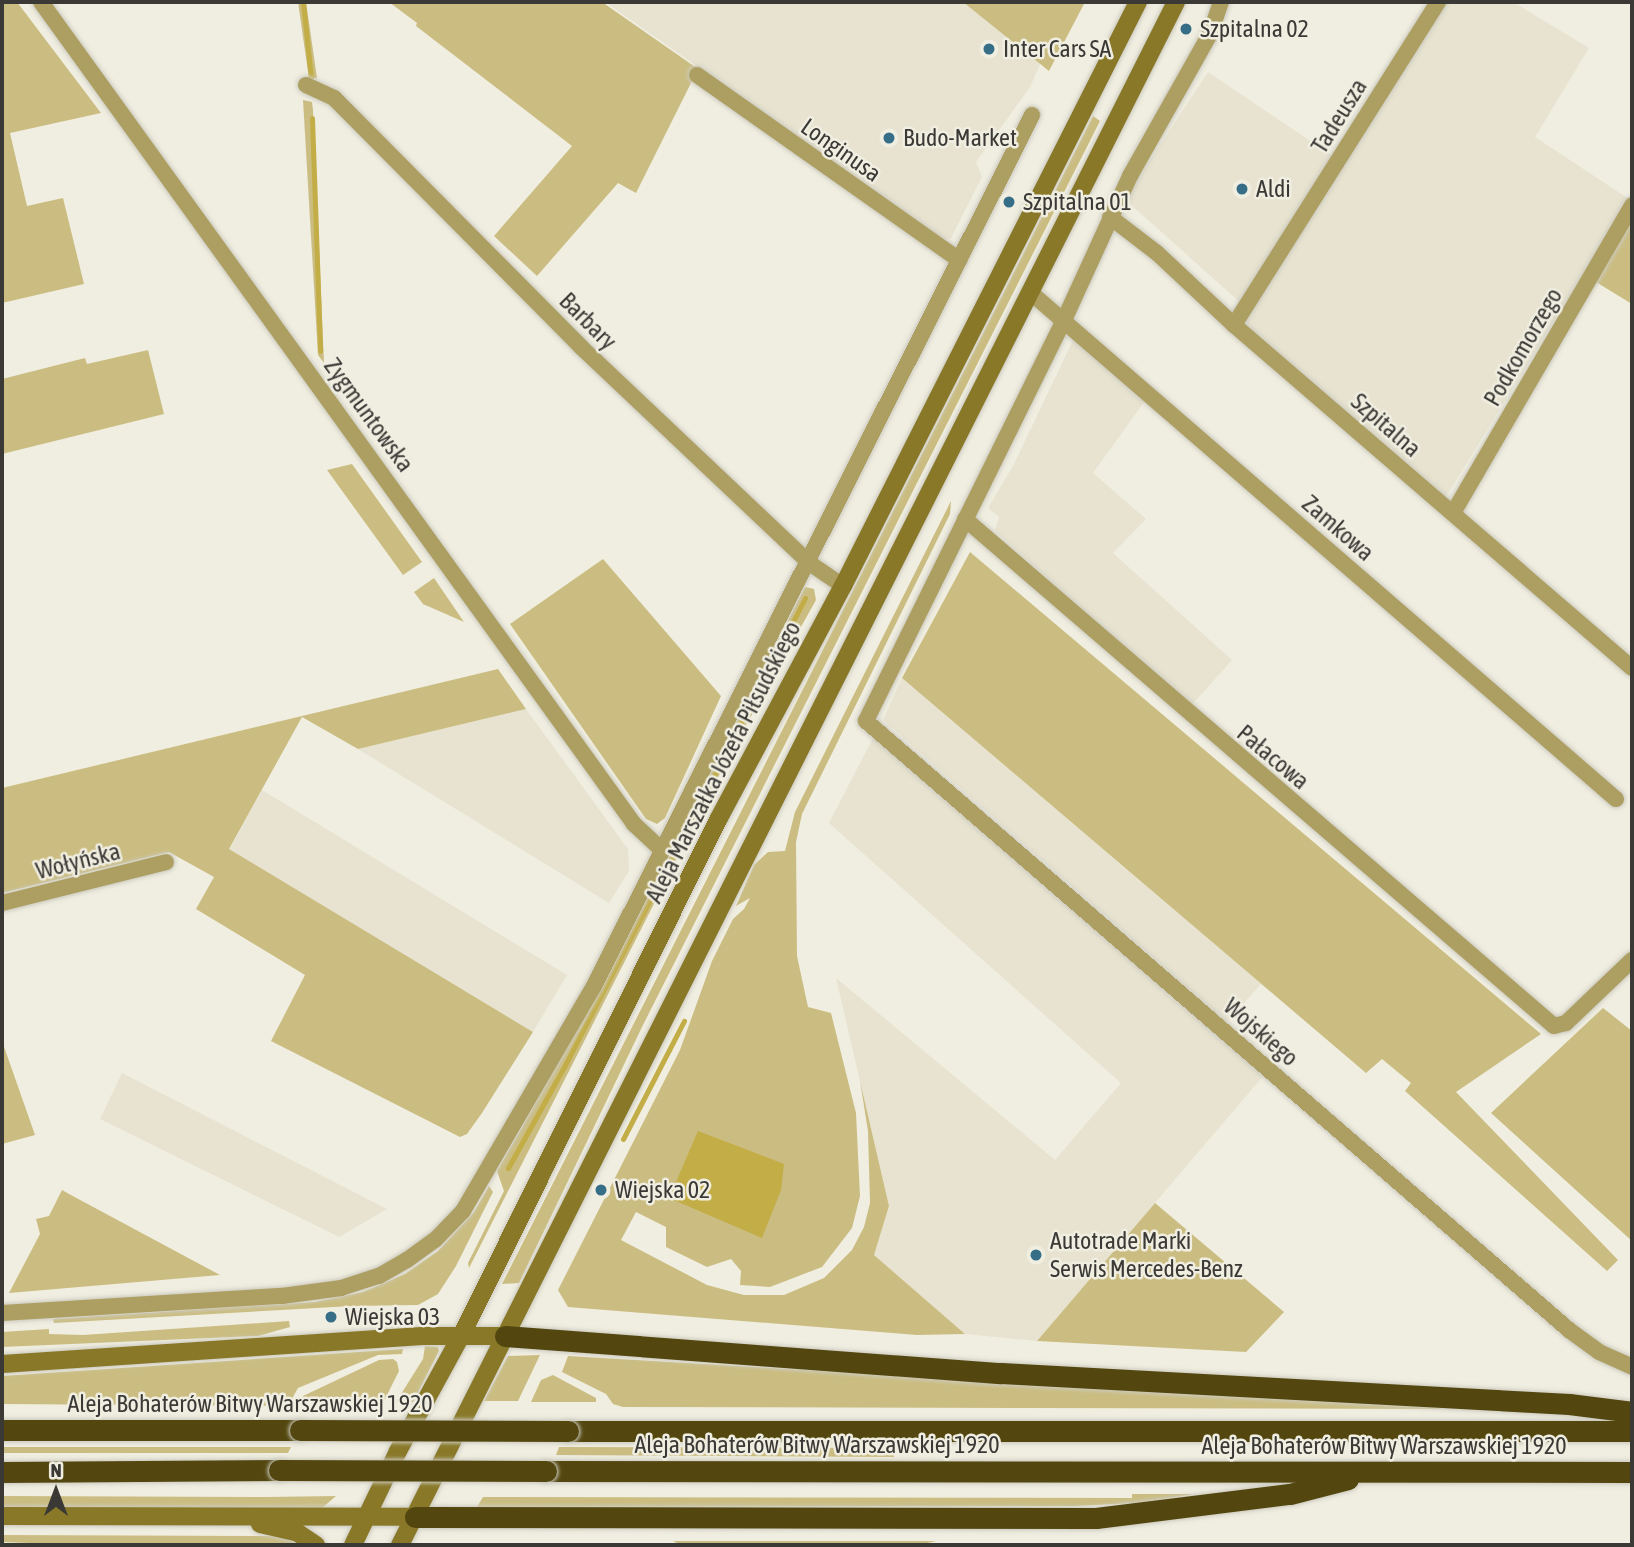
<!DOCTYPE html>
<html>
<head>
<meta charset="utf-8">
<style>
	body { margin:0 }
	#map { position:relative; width:1634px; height:1547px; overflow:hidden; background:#f0eee1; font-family:"Asap Condensed",sans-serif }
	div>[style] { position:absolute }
	.built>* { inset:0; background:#e7e3d0 }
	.green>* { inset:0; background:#cbbd81 }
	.water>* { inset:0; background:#c3ad46 }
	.stream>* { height:5px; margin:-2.5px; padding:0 2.5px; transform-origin:2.5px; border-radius:2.5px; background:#c3ad46 }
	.roads { filter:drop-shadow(0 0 2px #cccabf) drop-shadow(0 0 2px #cccabf) }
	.street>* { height:16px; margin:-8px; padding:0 8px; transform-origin:8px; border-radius:8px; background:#ad9f61 }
	.secondary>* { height:18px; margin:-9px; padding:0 9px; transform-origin:9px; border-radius:9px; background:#897828 }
	.highway>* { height:21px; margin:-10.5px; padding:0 10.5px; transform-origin:10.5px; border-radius:10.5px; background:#53470f }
	.bridges { filter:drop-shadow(0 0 2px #cccabf) drop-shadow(0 0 2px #cccabf) }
	.highway-bridge>* { height:21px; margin:-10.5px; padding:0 10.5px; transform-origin:10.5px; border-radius:10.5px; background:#53470f }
	.dots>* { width:19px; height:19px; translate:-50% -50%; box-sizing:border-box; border:4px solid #f0eee1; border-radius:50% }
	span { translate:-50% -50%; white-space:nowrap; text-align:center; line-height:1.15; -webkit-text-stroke:5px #f0eee1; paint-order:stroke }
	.poi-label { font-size:24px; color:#3a3935 }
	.left { translate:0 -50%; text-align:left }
	.street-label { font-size:24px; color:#3a3935 }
	.frame { position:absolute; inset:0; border:4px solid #3a3935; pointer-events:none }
	.north { position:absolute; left:21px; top:1456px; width:70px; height:70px; -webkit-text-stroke:5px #f0eee1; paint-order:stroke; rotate:0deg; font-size:19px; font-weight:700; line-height:28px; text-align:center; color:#3a3935 }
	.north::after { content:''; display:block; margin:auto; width:24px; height:32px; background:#3a3935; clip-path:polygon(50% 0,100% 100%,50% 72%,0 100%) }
</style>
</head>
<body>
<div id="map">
	<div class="built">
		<i style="clip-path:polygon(605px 2px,963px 2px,1041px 62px,1030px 87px,976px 162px,982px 177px,951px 238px,944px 239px)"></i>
		<i style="clip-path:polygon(1445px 2px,1513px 2px,1589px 48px,1535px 137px,1629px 199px,1442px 503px,1234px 325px)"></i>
		<i style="clip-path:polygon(1208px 72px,1337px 159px,1243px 305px,1129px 203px,1130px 191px)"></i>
		<i style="clip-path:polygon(1075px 336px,1147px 398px,1093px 473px,1146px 519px,1113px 553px,1232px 660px,1190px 707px,995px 530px,999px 517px,988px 508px,1014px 464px)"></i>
		<i style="clip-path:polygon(902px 678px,1261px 984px,1227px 1022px,883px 720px)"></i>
		<i style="clip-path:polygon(526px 709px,628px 849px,629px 871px,609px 903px,358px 749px)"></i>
		<i style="clip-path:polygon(874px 736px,1196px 1014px,1208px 1028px,1213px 1029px,1265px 1074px,1037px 1341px,965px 1334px,874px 1255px,889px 1206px,836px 978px,1055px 1160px,1121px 1083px,829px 823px)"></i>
		<i style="clip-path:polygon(262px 790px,567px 975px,533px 1032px,229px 850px)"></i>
		<i style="clip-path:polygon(122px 1073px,387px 1209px,339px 1237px,100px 1119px)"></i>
	</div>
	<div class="green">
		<i style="clip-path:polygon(2px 2px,17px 2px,101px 113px,10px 133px,27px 206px,63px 198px,84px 284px,2px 303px)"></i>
		<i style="clip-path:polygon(298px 2px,306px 2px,317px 78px,309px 79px)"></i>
		<i style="clip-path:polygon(389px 2px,602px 2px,698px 69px,636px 193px,618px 183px,537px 276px,494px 236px,572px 146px,416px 26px,417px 23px)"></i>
		<i style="clip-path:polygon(963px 2px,1085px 2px,1049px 71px)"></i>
		<i style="clip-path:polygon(303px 100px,312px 102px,313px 110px,324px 363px,318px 355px)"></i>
		<i style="clip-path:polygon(1093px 116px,1100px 121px,643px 1025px,519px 1283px,502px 1284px)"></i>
		<i style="clip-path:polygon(1632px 221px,1632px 304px,1596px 282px)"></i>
		<i style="clip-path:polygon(148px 350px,164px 414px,2px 454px,2px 379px,85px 358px,87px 364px)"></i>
		<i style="clip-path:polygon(352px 464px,422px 562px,403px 575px,327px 470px)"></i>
		<i style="clip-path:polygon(951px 501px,950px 514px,802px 814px,796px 842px,797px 956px,808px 1007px,831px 1013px,856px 1113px,860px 1196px,852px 1228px,822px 1267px,770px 1287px,740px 1285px,741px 1271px,731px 1259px,707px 1267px,666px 1247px,666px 1227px,636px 1212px,621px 1240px,707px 1285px,744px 1295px,784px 1295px,824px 1278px,852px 1250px,864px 1227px,870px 1203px,868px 1131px,860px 1081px,889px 1206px,874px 1255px,965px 1334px,917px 1335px,568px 1307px,558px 1290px,680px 1050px,712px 961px,733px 919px,744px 909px,750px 898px,736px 906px,754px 865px,768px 852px,785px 851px,795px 812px)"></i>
		<i style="clip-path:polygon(970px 552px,1541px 1034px,1456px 1092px,1618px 1260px,1607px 1271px,1405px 1091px,1411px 1083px,1382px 1059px,1366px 1073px,902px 678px)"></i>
		<i style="clip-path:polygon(603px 559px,721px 696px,665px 818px,657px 824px,646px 819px,510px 624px)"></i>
		<i style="clip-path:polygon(434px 578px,464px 622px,423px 604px,414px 592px)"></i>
		<i style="clip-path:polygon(805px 587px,814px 589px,816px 600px,729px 756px,469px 1268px,468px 1263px,504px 1191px,497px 1171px,598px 994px)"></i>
		<i style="clip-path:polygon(498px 669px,526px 709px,358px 749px,302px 717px,229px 849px,533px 1032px,482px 1113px,467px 1134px,460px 1137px,271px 1041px,305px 975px,196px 909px,214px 877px,169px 852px,2px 893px,2px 788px)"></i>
		<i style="clip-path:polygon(1603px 1008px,1632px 1031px,1632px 1241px,1491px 1113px)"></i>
		<i style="clip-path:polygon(2px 1041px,35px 1135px,2px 1144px)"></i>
		<i style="clip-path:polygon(489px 1186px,493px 1192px,456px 1266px,438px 1294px,418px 1305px,352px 1306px,54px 1323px,53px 1319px,315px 1302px,363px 1292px,405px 1274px,438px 1251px,474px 1212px)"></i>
		<i style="clip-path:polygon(62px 1190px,69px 1194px,220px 1275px,9px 1293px,40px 1234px,36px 1219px,49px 1216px)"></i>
		<i style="clip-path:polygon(1155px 1203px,1284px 1312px,1246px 1352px,1037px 1341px)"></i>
		<i style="clip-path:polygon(289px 1321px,290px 1327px,258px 1336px,2px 1347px,2px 1332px,49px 1329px,49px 1334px,83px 1335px)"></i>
		<i style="clip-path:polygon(425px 1346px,438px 1347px,439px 1351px,413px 1402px,396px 1402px,423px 1359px)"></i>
		<i style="clip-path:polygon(403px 1349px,402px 1354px,378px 1355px,298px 1388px,288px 1406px,2px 1404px,2px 1376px)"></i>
		<i style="clip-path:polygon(540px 1355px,518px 1401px,484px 1401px,508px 1356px)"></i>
		<i style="clip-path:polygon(568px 1356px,1432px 1407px,1444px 1409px,623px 1407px,613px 1404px,606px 1394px,562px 1372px)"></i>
		<i style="clip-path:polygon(393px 1359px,397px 1362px,399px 1371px,384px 1401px,304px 1402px,303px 1396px,379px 1360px)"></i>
		<i style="clip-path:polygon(553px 1375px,596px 1398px,596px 1402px,531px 1402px,541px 1380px)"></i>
		<i style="clip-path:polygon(2px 1447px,291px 1447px,288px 1453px,2px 1453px)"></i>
		<i style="clip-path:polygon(559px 1447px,894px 1448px,894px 1457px,556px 1455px)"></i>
		<i style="clip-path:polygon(1132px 1494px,1194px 1494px,1137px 1503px,1075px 1506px,477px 1507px,483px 1497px,1132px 1498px)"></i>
		<i style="clip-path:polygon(2px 1496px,266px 1497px,336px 1496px,322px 1508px,2px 1507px)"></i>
		<i style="clip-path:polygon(2px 1535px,279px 1536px,302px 1545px,83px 1545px,2px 1542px)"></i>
		<i style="clip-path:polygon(673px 1541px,936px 1541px,919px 1545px,681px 1545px)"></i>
	</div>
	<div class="water">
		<i style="clip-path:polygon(698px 1131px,784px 1164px,781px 1190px,762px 1238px,669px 1198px)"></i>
	</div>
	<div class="stream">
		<i style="left:303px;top:2px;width:76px;rotate:84deg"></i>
		<i style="left:312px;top:118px;width:233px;rotate:88deg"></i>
		<i style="left:623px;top:1139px;width:133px;rotate:-62.7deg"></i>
		<i style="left:508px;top:1168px;width:118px;rotate:-61deg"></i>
		<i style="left:565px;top:1065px;width:525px;rotate:-62.8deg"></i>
	</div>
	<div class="roads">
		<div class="street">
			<i style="left:41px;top:2px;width:1014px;rotate:54.19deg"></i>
			<i style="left:634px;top:824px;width:38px;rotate:43deg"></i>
			<i style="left:1221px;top:2px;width:34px;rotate:109deg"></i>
			<i style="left:1210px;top:34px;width:163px;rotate:119.4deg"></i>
			<i style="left:1130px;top:176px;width:158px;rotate:114.6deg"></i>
			<i style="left:1064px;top:320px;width:447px;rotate:116.3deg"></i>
			<i style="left:866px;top:721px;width:930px;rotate:40.9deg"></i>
			<i style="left:1569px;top:1330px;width:37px;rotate:36deg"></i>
			<i style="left:1599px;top:1352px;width:36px;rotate:24deg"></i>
			<i style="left:697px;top:75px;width:321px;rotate:35.2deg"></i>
			<i style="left:306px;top:85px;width:31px;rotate:25deg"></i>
			<i style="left:334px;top:98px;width:351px;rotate:45.2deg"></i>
			<i style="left:581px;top:347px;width:313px;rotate:43.4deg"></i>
			<i style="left:808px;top:562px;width:42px;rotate:34.4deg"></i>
			<i style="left:1110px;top:217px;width:59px;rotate:37.5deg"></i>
			<i style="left:1157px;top:253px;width:105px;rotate:43.1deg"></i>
			<i style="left:1234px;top:325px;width:525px;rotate:40.76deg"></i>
			<i style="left:1030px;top:292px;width:775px;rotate:40.87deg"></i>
			<i style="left:1234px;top:325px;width:382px;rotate:-57.7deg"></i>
			<i style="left:1453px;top:513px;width:356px;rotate:-59.8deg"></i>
			<i style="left:965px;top:519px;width:777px;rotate:40.72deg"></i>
			<i style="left:1554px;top:1026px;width:12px;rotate:-14deg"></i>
			<i style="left:1566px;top:1023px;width:91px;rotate:-43.7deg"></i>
			<i style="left:2px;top:903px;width:169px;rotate:-14deg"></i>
			<i style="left:2px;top:1313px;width:281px;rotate:-3.5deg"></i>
			<i style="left:282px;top:1296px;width:60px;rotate:-7.7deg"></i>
			<i style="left:341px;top:1288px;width:40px;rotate:-18deg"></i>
			<i style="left:379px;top:1276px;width:32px;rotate:-30deg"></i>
			<i style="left:407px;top:1260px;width:34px;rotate:-36deg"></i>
			<i style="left:435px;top:1240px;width:40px;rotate:-46deg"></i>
			<i style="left:463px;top:1211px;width:260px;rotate:-59.8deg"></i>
			<i style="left:594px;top:986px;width:975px;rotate:-63.3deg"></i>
		</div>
		<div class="secondary">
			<i style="left:2px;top:1364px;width:421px;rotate:-3.8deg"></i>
			<i style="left:422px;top:1336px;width:83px"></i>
			<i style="left:2px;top:1516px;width:413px;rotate:0.1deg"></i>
			<i style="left:260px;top:1524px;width:39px;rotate:13deg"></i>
			<i style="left:298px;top:1533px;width:22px;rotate:34deg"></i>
			<i style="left:353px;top:1545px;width:104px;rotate:-64.4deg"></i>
			<i style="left:398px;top:1451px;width:133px;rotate:-61.3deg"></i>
			<i style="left:462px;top:1334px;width:576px;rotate:-63.52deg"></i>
			<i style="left:719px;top:818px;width:263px;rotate:-61.9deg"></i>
			<i style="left:843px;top:586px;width:654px;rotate:-63.2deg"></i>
			<i style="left:400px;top:1545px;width:1727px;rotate:-63.3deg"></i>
		</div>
		<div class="highway">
			<i style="left:505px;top:1336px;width:497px;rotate:4.3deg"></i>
			<i style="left:1001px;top:1373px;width:569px;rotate:3.12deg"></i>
			<i style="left:1569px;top:1404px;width:64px;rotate:7.2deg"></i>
			<i style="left:2px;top:1430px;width:298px"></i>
			<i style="left:568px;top:1431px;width:1064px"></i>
			<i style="left:546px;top:1471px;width:1086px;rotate:0.05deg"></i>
			<i style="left:2px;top:1472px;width:277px;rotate:-0.4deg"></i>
			<i style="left:415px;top:1517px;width:681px;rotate:0.08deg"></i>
			<i style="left:1096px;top:1518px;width:195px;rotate:-7.1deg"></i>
			<i style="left:1290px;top:1494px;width:60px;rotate:-14.5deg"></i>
		</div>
	</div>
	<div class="bridges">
		<div class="highway-bridge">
			<i style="left:300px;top:1430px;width:268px;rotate:0.2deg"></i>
			<i style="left:279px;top:1470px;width:267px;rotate:0.2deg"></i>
		</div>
	</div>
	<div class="dots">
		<i style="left:1186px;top:29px;background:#366e88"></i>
		<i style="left:989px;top:49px;background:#366e88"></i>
		<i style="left:889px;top:138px;background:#366e88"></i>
		<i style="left:1242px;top:189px;background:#366e88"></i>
		<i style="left:1009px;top:202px;background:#366e88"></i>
		<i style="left:601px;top:1190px;background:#366e88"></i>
		<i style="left:1036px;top:1255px;background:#366e88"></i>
		<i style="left:331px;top:1317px;background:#366e88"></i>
	</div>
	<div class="poi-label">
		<span class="left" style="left:1200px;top:29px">Szpitalna 02</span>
		<span class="left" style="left:1003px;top:49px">Inter Cars SA</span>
		<span class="left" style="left:903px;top:138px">Budo-Market</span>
		<span class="left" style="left:1256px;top:189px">Aldi</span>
		<span class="left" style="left:1023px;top:202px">Szpitalna 01</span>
		<span class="left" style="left:615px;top:1190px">Wiejska 02</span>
		<span class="left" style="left:1050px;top:1255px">Autotrade Marki<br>Serwis Mercedes-Benz</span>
		<span class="left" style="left:345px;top:1317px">Wiejska 03</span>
	</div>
	<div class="street-label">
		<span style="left:1339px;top:116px;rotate:-58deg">Tadeusza</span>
		<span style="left:841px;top:150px;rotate:35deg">Longinusa</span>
		<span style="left:588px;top:321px;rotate:45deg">Barbary</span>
		<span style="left:1523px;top:347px;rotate:-60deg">Podkomorzego</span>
		<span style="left:369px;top:415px;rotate:54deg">Zygmuntowska</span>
		<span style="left:1386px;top:425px;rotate:41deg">Szpitalna</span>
		<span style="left:1338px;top:528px;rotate:41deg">Zamkowa</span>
		<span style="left:1273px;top:757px;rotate:40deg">Pałacowa</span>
		<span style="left:723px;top:762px;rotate:-63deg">Aleja Marszałka Józefa Piłsudskiego</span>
		<span style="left:78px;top:861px;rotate:-14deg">Wołyńska</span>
		<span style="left:1261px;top:1032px;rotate:41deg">Wojskiego</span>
		<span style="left:250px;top:1404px">Aleja Bohaterów Bitwy Warszawskiej 1920</span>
		<span style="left:817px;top:1445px">Aleja Bohaterów Bitwy Warszawskiej 1920</span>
		<span style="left:1384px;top:1446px">Aleja Bohaterów Bitwy Warszawskiej 1920</span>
	</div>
	<div class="frame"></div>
	<div class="north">N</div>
</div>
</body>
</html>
